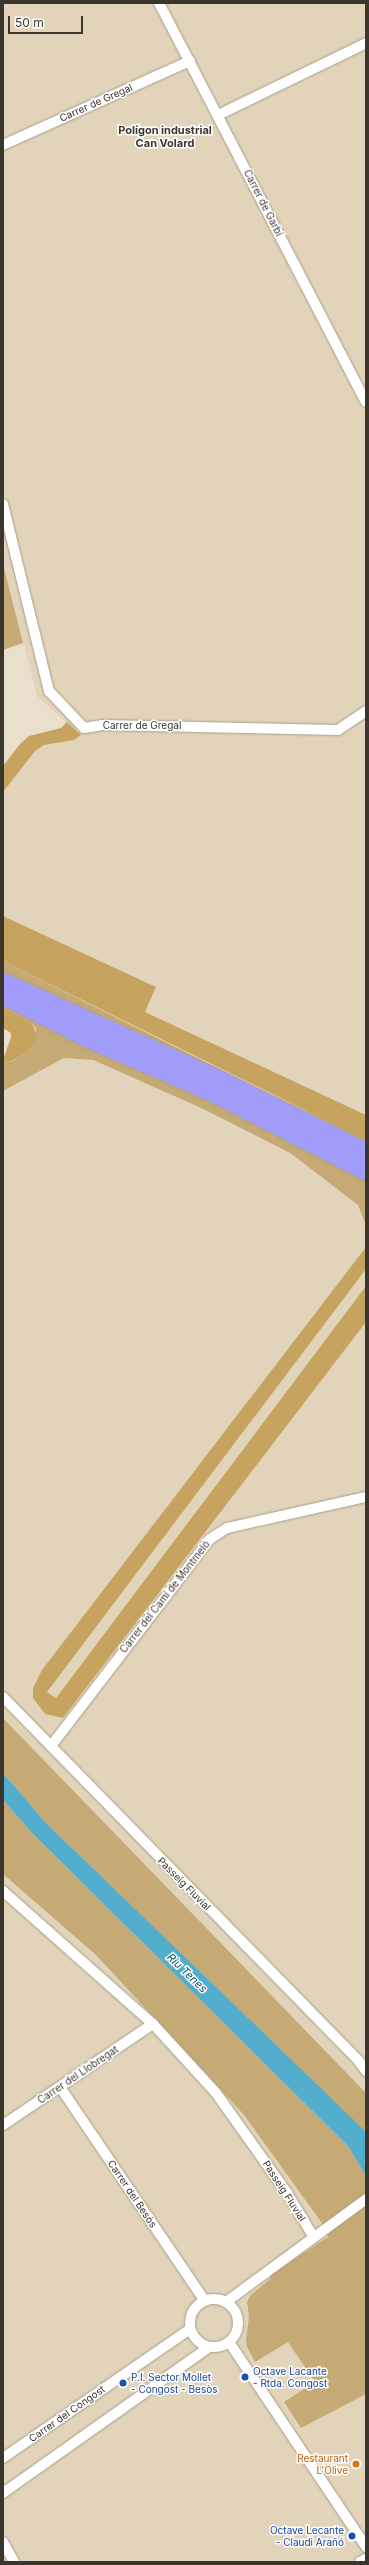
<!DOCTYPE html>
<html>
<head>
<meta charset="utf-8">
<style>
	body { margin:0 }
	#map { position:relative; width:369px; height:2565px; overflow:hidden; background:#eadfcc; font-family:Inter,sans-serif }
	div>[style] { position:absolute }
	.built>* { inset:0; background:#e2d4ba }
	.green>* { inset:0; background:#c5aa76 }
	.forest>* { inset:0; background:#c6a35e }
	.water>* { inset:0; background:#53adcc }
	.roads { filter:drop-shadow(0 0 1px #a89e8c) drop-shadow(0 0 1px #a89e8c) }
	.street>* { height:10px; margin:-5px; padding:0 5px; transform-origin:5px; border-radius:5px; background:#fff }
	.street>.ring { margin:-5px; padding:0; box-sizing:content-box; background:none; border:10px solid #fff; border-radius:50% }
	.highway>* { height:18px; margin:-9px; padding:0 9px; transform-origin:9px; border-radius:9px; background:#a29dfb }
	.dots>* { width:11px; height:11px; translate:-50% -50%; box-sizing:border-box; border:2px solid #fff; border-radius:50% }
	span { translate:-50% -50%; white-space:nowrap; text-align:center; line-height:1.15; -webkit-text-stroke:3px #fff; paint-order:stroke }
	.street-label { font-size:10px; color:#3a362e }
	.transit-label { font-size:10px; color:#164399 }
	.left { translate:0 -50%; text-align:left }
	.right { translate:-100% -50%; text-align:right }
	.food-label { font-size:10px; color:#c56008 }
	.neighbourhood-label { font-size:11px; color:#3a362e; font-weight:700 }
	.water-label { font-size:11px; color:#005066; font-style:italic }
	.frame { position:absolute; inset:0; border:4px solid #3a362e; pointer-events:none }
	.scale { position:absolute; left:8px; top:16px; width:75px; height:18px; box-sizing:border-box; border:2px solid #3a362e; border-top:0; padding-left:5px; font-size:12px; line-height:14px; white-space:nowrap; color:#3a362e; -webkit-text-stroke:3px #fff; paint-order:stroke }
</style>
</head>
<body>
<div id="map">
	<div class="built">
		<i style="clip-path:polygon(3px 3px,366px 3px,366px 1115px,145px 1012px,156px 987px,3px 916px,3px 792px,35px 751px,44px 745px,74px 740px,81px 735px,37px 696px,3px 564px)"></i>
		<i style="clip-path:polygon(64px 1058px,93px 1060px,199px 1107px,289px 1153px,358px 1205px,366px 1226px,366px 1247px,42px 1670px,33px 1688px,63px 1718px,366px 1322px,366px 2093px,3px 1718px,3px 1091px)"></i>
		<i style="clip-path:polygon(366px 1269px,366px 1286px,55px 1699px,47px 1692px)"></i>
		<i style="clip-path:polygon(3px 1874px,97px 1956px,244px 2115px,324px 2226px,366px 2328px,366px 2562px,3px 2562px)"></i>
	</div>
	<div class="green">
		<i style="clip-path:polygon(3px 564px,23px 643px,3px 650px)"></i>
		<i style="clip-path:polygon(3px 961px,264px 1091px,366px 1139px,366px 1226px,358px 1205px,290px 1153px,199px 1107px,93px 1060px,64px 1058px,3px 1091px,3px 1060px,10px 1062px,27px 1053px,36px 1036px,36px 1029px,32px 1023px,3px 1008px)"></i>
		<i style="clip-path:polygon(3px 1718px,366px 2093px,366px 2134px,48px 1825px,3px 1773px)"></i>
		<i style="clip-path:polygon(3px 1800px,34px 1835px,348px 2146px,366px 2176px,366px 2394px,301px 2428px,284px 2402px,315px 2382px,288px 2342px,255px 2362px,247px 2347px,246px 2339px,249px 2317px,247px 2302px,250px 2296px,271px 2278px,270px 2275px,328px 2237px,324px 2226px,244px 2115px,97px 1956px,3px 1874px)"></i>
	</div>
	<div class="forest">
		<i style="clip-path:polygon(67px 722px,81px 735px,74px 740px,44px 745px,35px 751px,3px 792px,3px 766px,20px 744px,29px 736px,61px 728px)"></i>
		<i style="clip-path:polygon(3px 916px,156px 987px,145px 1012px,366px 1115px,366px 1140px,3px 961px)"></i>
		<i style="clip-path:polygon(3px 1008px,32px 1023px,36px 1033px,36px 1040px,27px 1053px,9px 1062px,3px 1060px,11px 1037px,11px 1033px,3px 1028px)"></i>
		<i style="clip-path:polygon(366px 1247px,366px 1269px,47px 1692px,56px 1698px,366px 1286px,366px 1322px,63px 1718px,45px 1714px,33px 1698px,33px 1688px,42px 1670px)"></i>
	</div>
	<div class="water">
		<i style="clip-path:polygon(3px 1773px,48px 1825px,363px 2129px,366px 2134px,366px 2176px,348px 2146px,34px 1835px,3px 1800px)"></i>
	</div>
	<div class="roads">
		<div class="street">
			<i style="left:159px;top:3px;width:449px;rotate:62.6deg"></i>
			<i style="left:218px;top:115px;width:165px;rotate:-25.9deg"></i>
			<i style="left:3px;top:145px;width:205px;rotate:-24.2deg"></i>
			<i style="left:3px;top:504px;width:193px;rotate:76.2deg"></i>
			<i style="left:49px;top:691px;width:51px;rotate:46.6deg"></i>
			<i style="left:84px;top:728px;width:19px;rotate:-9deg"></i>
			<i style="left:103px;top:725px;width:235px;rotate:1.2deg"></i>
			<i style="left:338px;top:730px;width:34px;rotate:-34deg"></i>
			<i style="left:3px;top:1697px;width:508px;rotate:45.64deg"></i>
			<i style="left:358px;top:2060px;width:14px;rotate:54deg"></i>
			<i style="left:51px;top:1746px;width:261px;rotate:-52.5deg"></i>
			<i style="left:210px;top:1539px;width:20px;rotate:-33deg"></i>
			<i style="left:227px;top:1528px;width:142px;rotate:-12.6deg"></i>
			<i style="left:3px;top:1891px;width:200px;rotate:41.6deg"></i>
			<i style="left:153px;top:2024px;width:93px;rotate:47.6deg"></i>
			<i style="left:216px;top:2093px;width:123px;rotate:54.6deg"></i>
			<i style="left:287px;top:2193px;width:50px;rotate:58.8deg"></i>
			<i style="left:60px;top:2087px;width:258px;rotate:55.9deg"></i>
			<i style="left:3px;top:2125px;width:181px;rotate:-34deg"></i>
			<i class="ring" style="left:190px;top:2299px;width:38px;height:38px"></i>
			<i style="left:226px;top:2302px;width:174px;rotate:-36.3deg"></i>
			<i style="left:229px;top:2342px;width:247px;rotate:56.2deg"></i>
			<i style="left:3px;top:2458px;width:227px;rotate:-34.6deg"></i>
			<i style="left:3px;top:2493px;width:252px;rotate:-35.3deg"></i>
			<i style="left:3px;top:2542px;width:23px;rotate:61deg"></i>
			<i style="left:360px;top:2562px;width:7px;rotate:-27deg"></i>
		</div>
		<div class="highway">
			<i style="left:3px;top:982px;width:238px;rotate:24.3deg"></i>
			<i style="left:220px;top:1080px;width:163px;rotate:26.3deg"></i>
			<i style="left:3px;top:995px;width:94px;rotate:27.1deg"></i>
			<i style="left:87px;top:1038px;width:143px;rotate:23.5deg"></i>
			<i style="left:218px;top:1095px;width:166px;rotate:27.2deg"></i>
		</div>
	</div>
	<div class="dots">
		<i style="left:245px;top:2377px;background:#1a4fb4"></i>
		<i style="left:123px;top:2383px;background:#1a4fb4"></i>
		<i style="left:356px;top:2464px;background:#e8710a"></i>
		<i style="left:352px;top:2536px;background:#1a4fb4"></i>
	</div>
	<div class="street-label">
		<span style="left:96px;top:103px;rotate:-24deg">Carrer de Gregal</span>
		<span style="left:263px;top:203px;rotate:63deg">Carrer de Garbí</span>
		<span style="left:142px;top:726px">Carrer de Gregal</span>
		<span style="left:165px;top:1597px;rotate:-52deg">Carrer del Camí de Montmeló</span>
		<span style="left:184px;top:1884px;rotate:45deg">Passeig Fluvial</span>
		<span style="left:78px;top:2075px;rotate:-34deg">Carrer del Llobregat</span>
		<span style="left:284px;top:2191px;rotate:57deg">Passeig Fluvial</span>
		<span style="left:132px;top:2194px;rotate:56deg">Carrer del Besòs</span>
		<span style="left:67px;top:2414px;rotate:-35deg">Carrer del Congost</span>
	</div>
	<div class="transit-label">
		<span class="left" style="left:253px;top:2377px">Octave Lacante<br>- Rtda. Congost</span>
		<span class="left" style="left:131px;top:2383px">P.I. Sector Mollet<br>- Congost - Besòs</span>
		<span class="right" style="left:344px;top:2536px">Octave Lecante<br>- Claudi Arañó</span>
	</div>
	<div class="food-label">
		<span class="right" style="left:348px;top:2464px">Restaurant<br>L'Olive</span>
	</div>
	<div class="neighbourhood-label">
		<span style="left:165px;top:137px">Polígon industrial<br>Can Volard</span>
	</div>
	<div class="water-label">
		<span style="left:187px;top:1973px;rotate:44deg">Riu Tenes</span>
	</div>
	<div class="frame"></div>
	<div class="scale">50 m</div>
</div>
</body>
</html>
